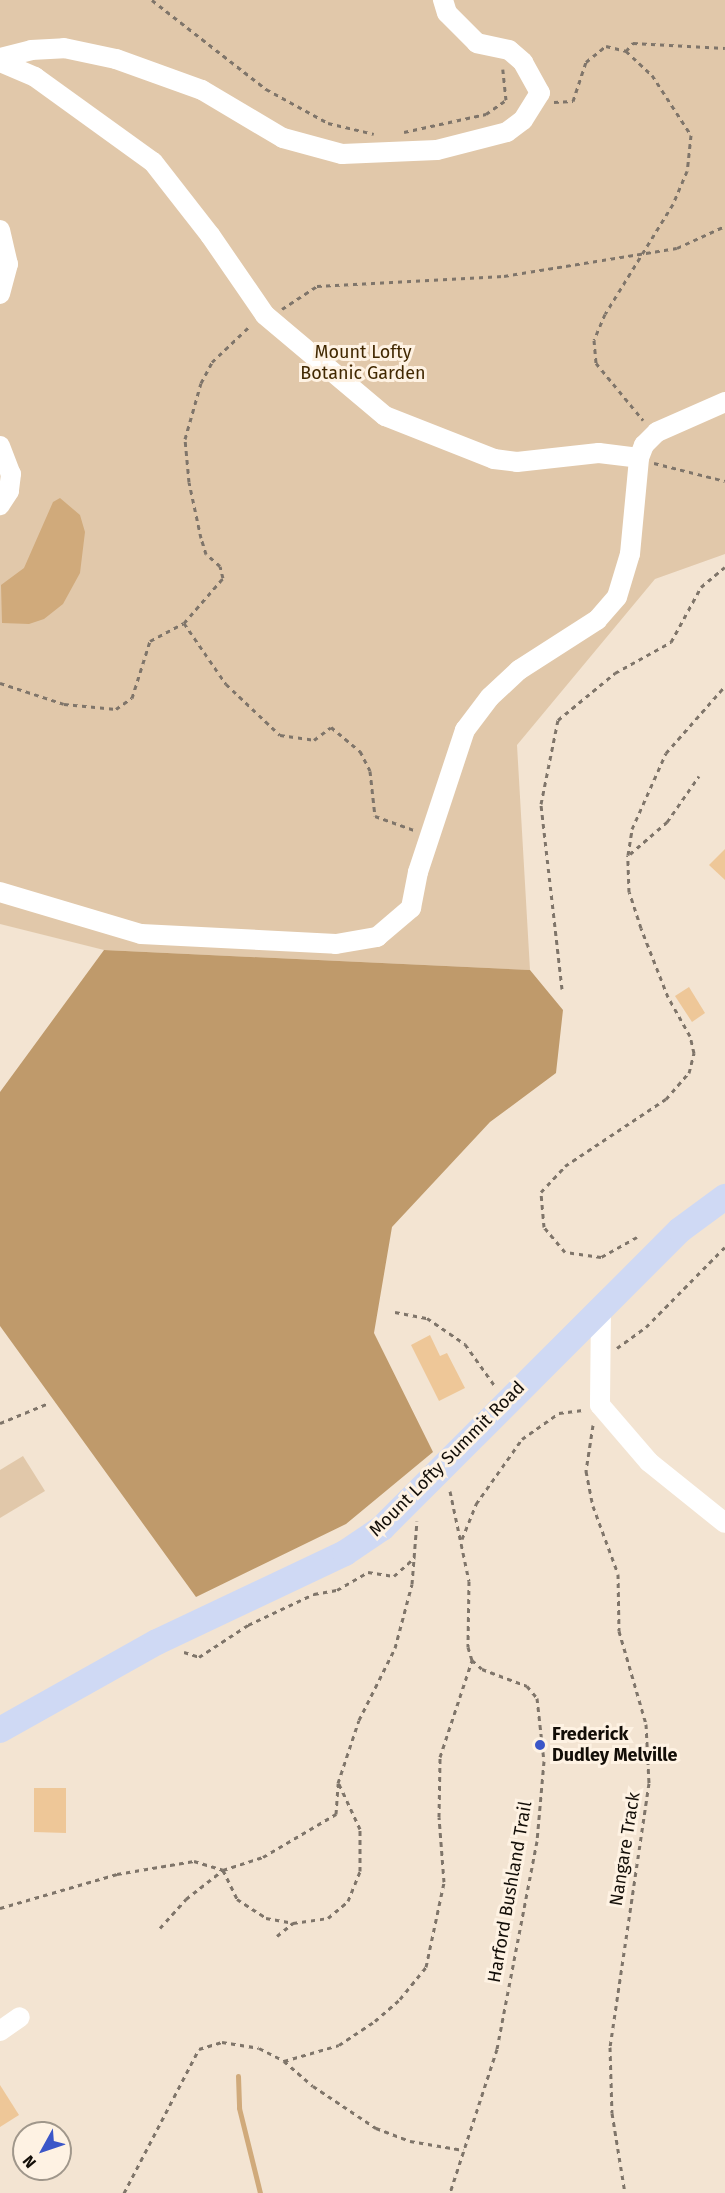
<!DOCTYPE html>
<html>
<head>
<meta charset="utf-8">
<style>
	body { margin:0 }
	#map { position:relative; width:725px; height:2193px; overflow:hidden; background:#f3e4d2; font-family:"Fira Sans",sans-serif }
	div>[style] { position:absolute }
	.green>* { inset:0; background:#e1c8aa }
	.forest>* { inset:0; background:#bf9a6b }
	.water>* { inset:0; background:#d0aa7b }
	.stream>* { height:5px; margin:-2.5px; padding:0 2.5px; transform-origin:2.5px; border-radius:2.5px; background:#d0aa7b }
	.building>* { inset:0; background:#eec798 }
	.path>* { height:3px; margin-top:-1.5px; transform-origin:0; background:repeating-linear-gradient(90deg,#7f756a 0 4.5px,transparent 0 9px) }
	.minor>* { height:20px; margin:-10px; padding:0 10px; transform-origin:10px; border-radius:10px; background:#fff }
	.major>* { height:26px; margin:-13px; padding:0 13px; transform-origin:13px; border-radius:13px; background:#cfd9f4 }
	.dots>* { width:16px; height:16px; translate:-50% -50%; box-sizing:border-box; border:3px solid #fef2e3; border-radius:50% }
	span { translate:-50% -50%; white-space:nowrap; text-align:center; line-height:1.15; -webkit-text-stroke:6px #fef2e3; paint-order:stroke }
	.park-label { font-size:18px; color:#412801 }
	.street-label { font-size:18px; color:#130e08 }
	.poi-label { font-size:18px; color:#130e08; font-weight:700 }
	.left { translate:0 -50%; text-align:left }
	.north { position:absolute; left:12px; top:2121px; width:60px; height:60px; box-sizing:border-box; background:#fef2e3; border:2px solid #a0978b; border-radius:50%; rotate:230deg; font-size:16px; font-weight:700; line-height:24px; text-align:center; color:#130e08 }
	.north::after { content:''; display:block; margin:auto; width:21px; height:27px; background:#3b56c8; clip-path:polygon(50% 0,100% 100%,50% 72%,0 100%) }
</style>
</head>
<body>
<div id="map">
	<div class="green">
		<i style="clip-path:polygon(0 0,725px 0,725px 554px,655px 579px,517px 745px,530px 970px,104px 950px,0 924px)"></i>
		<i style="clip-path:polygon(23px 1456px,45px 1491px,0 1518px,0 1470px)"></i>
	</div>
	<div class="forest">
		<i style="clip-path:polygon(104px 950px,530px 970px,563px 1010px,556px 1073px,490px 1122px,392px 1227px,374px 1333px,433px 1452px,346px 1524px,196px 1597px,0 1326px,0 1092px)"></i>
	</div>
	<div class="water">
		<i style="clip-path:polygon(60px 498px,80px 515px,85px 532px,80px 573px,63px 604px,44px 619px,29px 624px,2px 623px,1px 585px,24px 568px,53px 502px)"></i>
	</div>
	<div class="stream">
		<i style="left:238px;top:2076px;width:32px;rotate:88deg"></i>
		<i style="left:239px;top:2108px;width:88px;rotate:76.1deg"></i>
	</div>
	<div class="building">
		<i style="clip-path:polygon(725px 849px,725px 880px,709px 865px)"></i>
		<i style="clip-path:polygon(689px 987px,705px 1013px,692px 1022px,675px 996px)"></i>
		<i style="clip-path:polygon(430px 1335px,440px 1356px,447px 1353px,465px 1388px,439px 1401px,411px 1345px)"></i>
		<i style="clip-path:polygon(34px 1788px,66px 1788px,66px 1833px,34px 1832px)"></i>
		<i style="clip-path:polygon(0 2085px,19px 2115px,0 2127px)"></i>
	</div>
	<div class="path">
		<i style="left:152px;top:0;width:145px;rotate:38deg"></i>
		<i style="left:266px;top:89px;width:71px;rotate:28.7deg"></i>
		<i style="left:328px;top:123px;width:47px;rotate:13.4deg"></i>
		<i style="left:626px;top:51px;width:11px;rotate:-49deg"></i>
		<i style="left:633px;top:43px;width:92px;rotate:3.1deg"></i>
		<i style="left:554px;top:102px;width:19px;rotate:-3deg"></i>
		<i style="left:573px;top:101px;width:41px;rotate:-71.6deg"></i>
		<i style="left:586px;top:62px;width:26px;rotate:-39deg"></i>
		<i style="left:606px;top:46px;width:21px;rotate:14deg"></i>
		<i style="left:626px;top:51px;width:35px;rotate:43deg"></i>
		<i style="left:652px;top:75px;width:72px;rotate:57deg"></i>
		<i style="left:691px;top:135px;width:36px;rotate:96deg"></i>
		<i style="left:687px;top:171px;width:36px;rotate:113deg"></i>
		<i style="left:673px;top:204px;width:129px;rotate:121.7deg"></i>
		<i style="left:605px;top:314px;width:28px;rotate:113deg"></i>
		<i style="left:594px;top:340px;width:23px;rotate:85deg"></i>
		<i style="left:596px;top:363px;width:74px;rotate:50.5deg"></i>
		<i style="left:404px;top:132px;width:84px;rotate:-12.4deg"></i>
		<i style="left:486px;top:114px;width:24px;rotate:-35deg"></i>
		<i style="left:506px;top:100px;width:31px;rotate:-96deg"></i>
		<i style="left:282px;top:309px;width:42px;rotate:-33.3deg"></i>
		<i style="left:317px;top:286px;width:187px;rotate:-3.1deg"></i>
		<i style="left:504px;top:276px;width:175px;rotate:-9.2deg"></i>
		<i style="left:677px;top:248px;width:53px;rotate:-24.6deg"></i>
		<i style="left:654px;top:463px;width:73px;rotate:14.2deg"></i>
		<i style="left:184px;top:623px;width:74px;rotate:55.5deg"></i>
		<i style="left:226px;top:684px;width:74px;rotate:43.4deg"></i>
		<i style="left:280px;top:735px;width:34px;rotate:8deg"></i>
		<i style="left:314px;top:740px;width:21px;rotate:-37deg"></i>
		<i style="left:331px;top:727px;width:38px;rotate:40deg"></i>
		<i style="left:360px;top:751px;width:22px;rotate:63deg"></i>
		<i style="left:370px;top:771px;width:45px;rotate:83.7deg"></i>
		<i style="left:375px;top:816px;width:41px;rotate:19.7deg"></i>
		<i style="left:0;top:683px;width:67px;rotate:18.2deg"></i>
		<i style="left:64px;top:704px;width:52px;rotate:5.5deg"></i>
		<i style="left:116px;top:709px;width:19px;rotate:-35deg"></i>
		<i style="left:132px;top:698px;width:60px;rotate:-72.5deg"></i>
		<i style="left:150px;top:641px;width:38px;rotate:-28deg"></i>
		<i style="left:184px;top:623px;width:60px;rotate:-49.1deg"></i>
		<i style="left:223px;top:578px;width:12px;rotate:-104deg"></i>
		<i style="left:220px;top:566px;width:18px;rotate:-139deg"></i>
		<i style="left:206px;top:554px;width:17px;rotate:-107deg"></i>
		<i style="left:201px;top:538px;width:57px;rotate:-102.1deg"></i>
		<i style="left:189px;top:482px;width:43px;rotate:-95.3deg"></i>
		<i style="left:185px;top:439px;width:58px;rotate:-74.1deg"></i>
		<i style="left:201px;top:383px;width:24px;rotate:-62deg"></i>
		<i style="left:212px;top:362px;width:52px;rotate:-43.5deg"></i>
		<i style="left:630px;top:854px;width:49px;rotate:-40.9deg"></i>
		<i style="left:667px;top:822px;width:56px;rotate:-55.2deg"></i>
		<i style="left:562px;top:989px;width:186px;rotate:-96.5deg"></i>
		<i style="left:541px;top:804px;width:86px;rotate:-78.6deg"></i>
		<i style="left:558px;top:720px;width:74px;rotate:-39.5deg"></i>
		<i style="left:615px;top:673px;width:64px;rotate:-29deg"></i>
		<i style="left:671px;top:642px;width:63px;rotate:-61.4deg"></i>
		<i style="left:701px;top:587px;width:31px;rotate:-40deg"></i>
		<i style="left:637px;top:1237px;width:41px;rotate:150.9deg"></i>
		<i style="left:601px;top:1257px;width:36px;rotate:-172deg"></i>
		<i style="left:565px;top:1252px;width:33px;rotate:-130deg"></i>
		<i style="left:544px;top:1227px;width:35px;rotate:-95deg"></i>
		<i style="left:541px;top:1192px;width:35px;rotate:-47deg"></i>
		<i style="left:565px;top:1166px;width:121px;rotate:-33.6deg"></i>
		<i style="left:666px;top:1099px;width:35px;rotate:-49deg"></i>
		<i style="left:689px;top:1073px;width:21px;rotate:-76deg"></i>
		<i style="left:694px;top:1053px;width:17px;rotate:-103deg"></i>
		<i style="left:690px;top:1036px;width:45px;rotate:-119.4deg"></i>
		<i style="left:668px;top:997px;width:74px;rotate:-111.4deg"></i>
		<i style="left:641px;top:928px;width:38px;rotate:-108deg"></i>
		<i style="left:629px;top:892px;width:37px;rotate:-92deg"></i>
		<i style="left:628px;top:855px;width:26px;rotate:-81deg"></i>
		<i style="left:632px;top:829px;width:83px;rotate:-65.9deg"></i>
		<i style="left:666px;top:753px;width:89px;rotate:-48.6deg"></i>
		<i style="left:395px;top:1312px;width:33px;rotate:11deg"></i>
		<i style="left:427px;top:1318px;width:46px;rotate:34.4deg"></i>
		<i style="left:465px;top:1344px;width:52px;rotate:54.5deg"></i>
		<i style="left:617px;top:1348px;width:36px;rotate:-36deg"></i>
		<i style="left:646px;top:1327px;width:112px;rotate:-45.4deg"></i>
		<i style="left:0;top:1423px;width:53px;rotate:-22.2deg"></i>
		<i style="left:593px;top:1425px;width:47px;rotate:98.7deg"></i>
		<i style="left:586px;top:1471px;width:36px;rotate:79deg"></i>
		<i style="left:593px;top:1506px;width:72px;rotate:69.8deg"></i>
		<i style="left:618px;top:1574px;width:57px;rotate:89deg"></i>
		<i style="left:619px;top:1631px;width:97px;rotate:73.8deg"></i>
		<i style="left:646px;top:1724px;width:59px;rotate:87.1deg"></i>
		<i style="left:649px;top:1783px;width:267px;rotate:98.4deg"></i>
		<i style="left:610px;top:2047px;width:66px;rotate:88.3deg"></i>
		<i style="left:612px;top:2113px;width:81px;rotate:80.8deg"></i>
		<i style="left:450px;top:1491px;width:92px;rotate:78.1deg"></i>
		<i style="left:469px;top:1581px;width:66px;rotate:90.9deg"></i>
		<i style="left:468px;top:1647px;width:14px;rotate:73deg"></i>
		<i style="left:472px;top:1660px;width:13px;rotate:42deg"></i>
		<i style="left:482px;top:1669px;width:48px;rotate:20.7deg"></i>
		<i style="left:527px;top:1686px;width:16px;rotate:50deg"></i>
		<i style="left:537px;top:1698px;width:63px;rotate:83.7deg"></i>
		<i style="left:544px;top:1761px;width:80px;rotate:95deg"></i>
		<i style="left:537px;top:1841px;width:212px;rotate:100.9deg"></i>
		<i style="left:497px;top:2049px;width:151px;rotate:108.1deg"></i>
		<i style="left:462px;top:1539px;width:38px;rotate:-68deg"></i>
		<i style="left:476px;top:1504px;width:80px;rotate:-54.7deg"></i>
		<i style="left:522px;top:1439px;width:45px;rotate:-35.1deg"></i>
		<i style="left:559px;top:1413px;width:26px;rotate:-7deg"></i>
		<i style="left:184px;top:1652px;width:16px;rotate:18deg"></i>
		<i style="left:199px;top:1657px;width:59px;rotate:-33.1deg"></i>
		<i style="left:248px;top:1625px;width:73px;rotate:-25.2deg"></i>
		<i style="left:314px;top:1594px;width:23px;rotate:-10deg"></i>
		<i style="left:337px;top:1590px;width:36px;rotate:-30deg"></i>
		<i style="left:368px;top:1572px;width:26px;rotate:9deg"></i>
		<i style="left:394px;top:1576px;width:28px;rotate:-42deg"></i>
		<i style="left:0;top:1908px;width:122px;rotate:-16.2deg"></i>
		<i style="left:117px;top:1874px;width:78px;rotate:-9.6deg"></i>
		<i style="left:194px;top:1861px;width:30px;rotate:17deg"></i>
		<i style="left:223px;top:1870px;width:32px;rotate:64deg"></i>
		<i style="left:237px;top:1899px;width:35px;rotate:33deg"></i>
		<i style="left:266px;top:1918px;width:27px;rotate:10deg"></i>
		<i style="left:160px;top:1928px;width:39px;rotate:-48deg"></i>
		<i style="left:186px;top:1899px;width:47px;rotate:-38.1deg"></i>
		<i style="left:223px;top:1870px;width:42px;rotate:-18deg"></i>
		<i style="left:263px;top:1857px;width:85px;rotate:-30.5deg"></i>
		<i style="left:336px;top:1814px;width:31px;rotate:-86deg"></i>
		<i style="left:338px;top:1783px;width:66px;rotate:-71.6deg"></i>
		<i style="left:359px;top:1720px;width:80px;rotate:-63.4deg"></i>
		<i style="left:395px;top:1648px;width:66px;rotate:-75.1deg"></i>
		<i style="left:412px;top:1584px;width:63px;rotate:-85.5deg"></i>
		<i style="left:277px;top:1936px;width:21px;rotate:-39deg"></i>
		<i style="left:293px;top:1923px;width:35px;rotate:-8deg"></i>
		<i style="left:328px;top:1918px;width:26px;rotate:-40deg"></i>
		<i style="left:348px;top:1901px;width:32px;rotate:-68deg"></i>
		<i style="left:360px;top:1871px;width:42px;rotate:-90deg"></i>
		<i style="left:360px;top:1829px;width:50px;rotate:-115deg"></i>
		<i style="left:284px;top:2061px;width:57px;rotate:-16.2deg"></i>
		<i style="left:339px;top:2045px;width:43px;rotate:-33.7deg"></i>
		<i style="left:375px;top:2021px;width:33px;rotate:-41deg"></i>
		<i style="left:400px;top:1999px;width:41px;rotate:-50.9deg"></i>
		<i style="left:426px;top:1967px;width:87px;rotate:-78deg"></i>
		<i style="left:444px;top:1882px;width:65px;rotate:-94.4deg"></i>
		<i style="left:439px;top:1817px;width:60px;rotate:-89deg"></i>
		<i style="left:440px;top:1757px;width:102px;rotate:-71.7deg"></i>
		<i style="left:124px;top:2193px;width:162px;rotate:-62.5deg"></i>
		<i style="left:199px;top:2049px;width:24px;rotate:-17deg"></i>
		<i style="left:222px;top:2042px;width:37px;rotate:9deg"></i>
		<i style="left:259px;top:2048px;width:28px;rotate:27deg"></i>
		<i style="left:284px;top:2061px;width:38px;rotate:41deg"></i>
		<i style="left:313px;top:2086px;width:76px;rotate:33.7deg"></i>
		<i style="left:376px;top:2128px;width:36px;rotate:21deg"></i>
		<i style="left:410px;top:2141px;width:54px;rotate:9.6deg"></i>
	</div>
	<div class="minor">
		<i style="left:0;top:58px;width:32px;rotate:-14deg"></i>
		<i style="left:31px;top:50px;width:33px;rotate:-3deg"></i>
		<i style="left:64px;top:48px;width:53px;rotate:11.9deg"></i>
		<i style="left:116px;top:59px;width:91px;rotate:19.8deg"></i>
		<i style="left:202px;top:90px;width:94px;rotate:30.7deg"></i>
		<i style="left:283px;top:138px;width:61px;rotate:15.2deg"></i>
		<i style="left:342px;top:154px;width:95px;rotate:-2.4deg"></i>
		<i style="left:437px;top:150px;width:72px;rotate:-14.4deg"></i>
		<i style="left:507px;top:132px;width:20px;rotate:-37deg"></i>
		<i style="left:523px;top:120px;width:32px;rotate:-58deg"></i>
		<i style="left:540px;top:93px;width:35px;rotate:-119deg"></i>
		<i style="left:523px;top:62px;width:18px;rotate:-139deg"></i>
		<i style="left:509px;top:50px;width:33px;rotate:-168deg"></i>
		<i style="left:477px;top:43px;width:42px;rotate:-135deg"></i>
		<i style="left:447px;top:13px;width:14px;rotate:-107deg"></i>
		<i style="left:0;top:62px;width:38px;rotate:23deg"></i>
		<i style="left:35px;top:77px;width:145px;rotate:35.8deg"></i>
		<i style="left:153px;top:162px;width:93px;rotate:52deg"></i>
		<i style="left:210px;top:235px;width:97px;rotate:55.5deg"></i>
		<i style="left:265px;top:315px;width:157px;rotate:40.1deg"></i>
		<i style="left:385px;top:416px;width:117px;rotate:21.5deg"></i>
		<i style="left:494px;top:459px;width:23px;rotate:7deg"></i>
		<i style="left:517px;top:462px;width:82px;rotate:-6.3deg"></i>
		<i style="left:599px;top:453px;width:40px;rotate:7.1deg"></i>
		<i style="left:0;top:230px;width:35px;rotate:77deg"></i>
		<i style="left:8px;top:264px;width:31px;rotate:105deg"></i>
		<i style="left:0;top:446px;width:30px;rotate:69deg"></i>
		<i style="left:11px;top:474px;width:17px;rotate:97deg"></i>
		<i style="left:9px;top:491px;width:17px;rotate:123deg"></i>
		<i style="left:0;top:892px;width:147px;rotate:16.6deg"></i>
		<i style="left:141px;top:934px;width:195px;rotate:2.9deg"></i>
		<i style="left:336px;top:944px;width:42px;rotate:-9.7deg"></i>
		<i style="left:377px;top:937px;width:45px;rotate:-40.5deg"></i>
		<i style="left:411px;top:908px;width:37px;rotate:-79deg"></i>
		<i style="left:418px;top:872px;width:150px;rotate:-71.7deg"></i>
		<i style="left:465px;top:730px;width:41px;rotate:-52.9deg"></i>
		<i style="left:490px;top:697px;width:40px;rotate:-43deg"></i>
		<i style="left:519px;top:670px;width:93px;rotate:-32.7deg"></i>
		<i style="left:597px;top:620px;width:30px;rotate:-49deg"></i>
		<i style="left:617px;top:597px;width:45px;rotate:-73.2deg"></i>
		<i style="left:630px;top:554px;width:96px;rotate:-84.6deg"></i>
		<i style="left:639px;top:458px;width:14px;rotate:-69deg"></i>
		<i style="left:644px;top:445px;width:18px;rotate:-45deg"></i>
		<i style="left:657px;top:432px;width:74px;rotate:-23.8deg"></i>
		<i style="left:601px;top:1307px;width:98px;rotate:90.6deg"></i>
		<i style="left:600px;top:1405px;width:75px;rotate:49.3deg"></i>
		<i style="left:649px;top:1462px;width:97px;rotate:38.8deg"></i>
		<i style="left:0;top:2031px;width:24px;rotate:-35deg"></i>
	</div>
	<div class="major">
		<i style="left:0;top:1730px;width:180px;rotate:-29.3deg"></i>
		<i style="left:157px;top:1642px;width:208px;rotate:-25.3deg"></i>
		<i style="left:345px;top:1553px;width:45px;rotate:-34deg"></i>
		<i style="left:382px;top:1528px;width:421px;rotate:-45deg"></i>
		<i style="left:680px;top:1230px;width:56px;rotate:-36.3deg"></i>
	</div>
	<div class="dots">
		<i style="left:540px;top:1745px;background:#3b56c8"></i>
	</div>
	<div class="park-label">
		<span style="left:363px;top:363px">Mount Lofty<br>Botanic Garden</span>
	</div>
	<div class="street-label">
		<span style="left:447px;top:1459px;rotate:-45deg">Mount Lofty Summit Road</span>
		<span style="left:625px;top:1849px;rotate:-81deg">Nangare Track</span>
		<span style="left:510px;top:1892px;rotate:-80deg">Harford Bushland Trail</span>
	</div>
	<div class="poi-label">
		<span class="left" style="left:552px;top:1745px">Frederick<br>Dudley Melville</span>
	</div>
	<div class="north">N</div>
</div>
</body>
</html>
